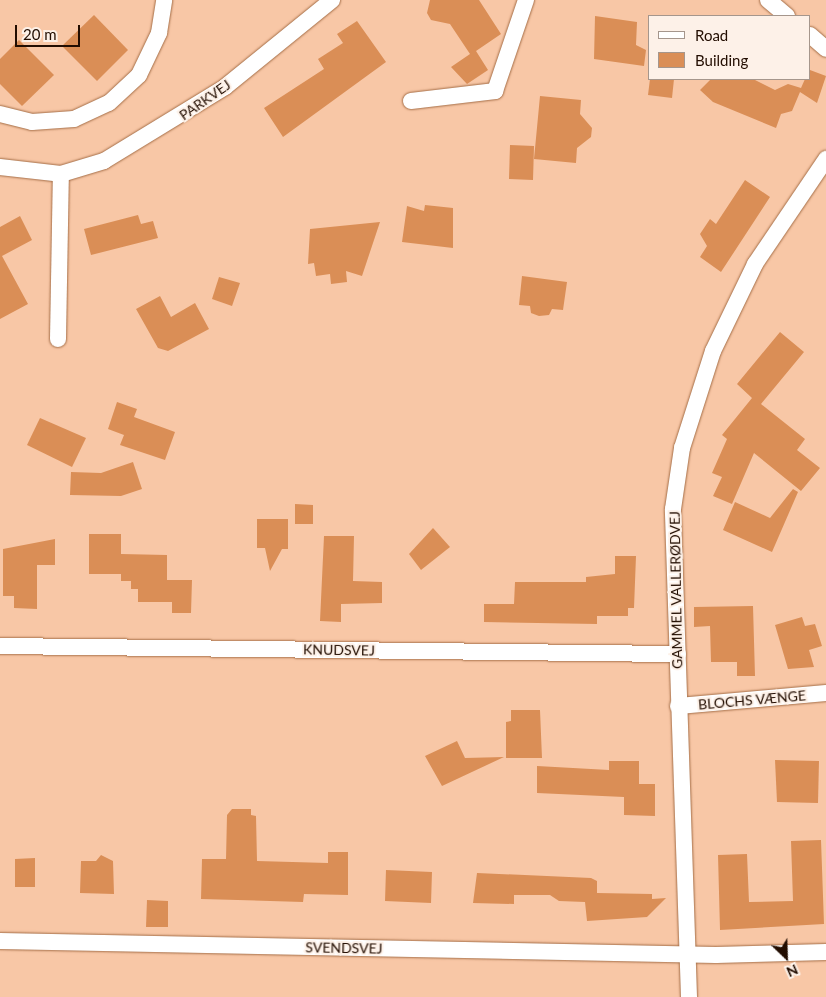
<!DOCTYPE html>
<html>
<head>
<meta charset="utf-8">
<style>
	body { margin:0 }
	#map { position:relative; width:826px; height:997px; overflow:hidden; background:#f8c7a6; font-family:Lato,sans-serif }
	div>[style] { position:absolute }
	.building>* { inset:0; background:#da8e56 }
	.roads { filter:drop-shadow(0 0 1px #a56e47) drop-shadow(0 0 1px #a56e47) }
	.minor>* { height:16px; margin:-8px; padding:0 8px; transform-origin:8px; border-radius:8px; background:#fff }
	span { translate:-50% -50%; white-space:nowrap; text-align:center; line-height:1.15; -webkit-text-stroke:4px #fdf1e8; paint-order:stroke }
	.street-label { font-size:14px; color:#220d01 }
	.legend { position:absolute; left:648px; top:15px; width:162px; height:65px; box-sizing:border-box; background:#fdf1e8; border:1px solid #a5968c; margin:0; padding:6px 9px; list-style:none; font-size:15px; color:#220d01 }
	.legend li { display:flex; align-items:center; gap:10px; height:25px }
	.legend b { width:25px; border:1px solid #a5968c }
	.north { position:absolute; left:761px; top:932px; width:50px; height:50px; -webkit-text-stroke:4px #fdf1e8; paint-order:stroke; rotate:156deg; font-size:14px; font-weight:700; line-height:20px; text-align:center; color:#220d01 }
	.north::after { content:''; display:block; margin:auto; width:18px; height:22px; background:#220d01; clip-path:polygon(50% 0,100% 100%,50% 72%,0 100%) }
	.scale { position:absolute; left:15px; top:25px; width:65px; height:22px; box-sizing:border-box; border:2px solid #220d01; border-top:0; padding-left:6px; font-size:15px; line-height:18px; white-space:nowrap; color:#220d01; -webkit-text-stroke:4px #fdf1e8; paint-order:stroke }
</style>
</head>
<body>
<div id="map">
	<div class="building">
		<i style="clip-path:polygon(430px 0,479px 0,501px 34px,476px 51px,488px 70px,467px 84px,451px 67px,470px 54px,450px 24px,431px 20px,427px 13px)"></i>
		<i style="clip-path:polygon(94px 15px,128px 50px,97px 81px,62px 46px)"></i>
		<i style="clip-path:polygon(595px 16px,637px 22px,636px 45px,646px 50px,644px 66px,594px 59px)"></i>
		<i style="clip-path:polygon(357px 21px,386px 62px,283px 137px,264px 108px,324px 69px,318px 59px,343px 43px,337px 34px)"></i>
		<i style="clip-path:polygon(19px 40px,54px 75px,22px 106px,0 84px,0 59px)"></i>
		<i style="clip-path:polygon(810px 70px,826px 76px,817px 103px,800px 92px,792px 111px,781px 114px,776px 128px,713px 102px,700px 90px,711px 79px,753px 79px,775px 90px,788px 84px,801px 88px,805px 79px,810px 79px)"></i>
		<i style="clip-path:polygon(650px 79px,674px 79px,672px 98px,648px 95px)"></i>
		<i style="clip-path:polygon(540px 96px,581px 100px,580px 114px,592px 128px,591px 137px,577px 148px,576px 163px,534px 159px)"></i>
		<i style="clip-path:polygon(510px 145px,534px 146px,533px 180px,509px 179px)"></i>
		<i style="clip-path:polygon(745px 180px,770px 197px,721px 272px,700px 257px,707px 246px,700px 234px,710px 219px,716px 224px)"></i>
		<i style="clip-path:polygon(425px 205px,453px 208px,453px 248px,402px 242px,407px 206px,424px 211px)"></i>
		<i style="clip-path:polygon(138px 215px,141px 224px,153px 221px,158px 238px,91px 255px,84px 229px)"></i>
		<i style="clip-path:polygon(20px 216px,32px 240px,2px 256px,28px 304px,0 319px,0 227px)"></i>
		<i style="clip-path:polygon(380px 222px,362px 276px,346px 271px,347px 282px,331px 284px,330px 274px,316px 276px,314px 263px,308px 264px,310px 229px)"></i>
		<i style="clip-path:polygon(522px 276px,567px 282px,563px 310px,552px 309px,549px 315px,539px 316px,531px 313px,530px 306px,519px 305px)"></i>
		<i style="clip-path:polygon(219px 277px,240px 283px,232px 306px,212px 299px)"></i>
		<i style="clip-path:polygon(160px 296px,171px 317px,195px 303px,209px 329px,168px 351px,158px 348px,136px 309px)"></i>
		<i style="clip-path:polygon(780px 332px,804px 352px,761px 404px,805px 439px,797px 450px,820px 468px,801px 491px,754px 453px,732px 504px,713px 496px,722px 477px,712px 473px,727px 439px,722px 435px,752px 398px,737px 384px)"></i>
		<i style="clip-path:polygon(117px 402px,137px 409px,134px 417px,175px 432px,165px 460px,120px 445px,124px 435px,108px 429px)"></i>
		<i style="clip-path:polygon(40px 418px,86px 438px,72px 467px,27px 445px)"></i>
		<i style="clip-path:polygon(133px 462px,142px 489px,121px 496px,70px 495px,71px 472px,101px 473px)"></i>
		<i style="clip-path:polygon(793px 489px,798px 492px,772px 552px,723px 530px,735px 502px,770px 518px)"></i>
		<i style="clip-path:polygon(295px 504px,313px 505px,313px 524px,295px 524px)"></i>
		<i style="clip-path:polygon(257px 519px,288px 519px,288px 549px,282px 549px,270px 571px,265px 548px,257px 548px)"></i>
		<i style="clip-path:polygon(433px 528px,450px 547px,421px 570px,409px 554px)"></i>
		<i style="clip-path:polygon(89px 534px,121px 534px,121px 554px,167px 555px,167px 580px,192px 580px,191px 613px,172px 613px,172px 602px,138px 602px,138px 589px,131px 589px,131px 581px,121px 581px,121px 574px,89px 574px)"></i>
		<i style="clip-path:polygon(324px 536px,354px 536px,353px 581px,382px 582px,382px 603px,341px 604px,341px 622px,320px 621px)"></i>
		<i style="clip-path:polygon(55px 539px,55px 565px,37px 565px,37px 609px,14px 608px,14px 596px,3px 596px,3px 549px)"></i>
		<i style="clip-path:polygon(615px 556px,636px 556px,634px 608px,628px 608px,628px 616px,597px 616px,597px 624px,484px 622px,484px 604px,514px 604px,515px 582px,586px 582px,586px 577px,615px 574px)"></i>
		<i style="clip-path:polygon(753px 606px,755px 676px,737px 676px,737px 662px,711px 662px,710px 626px,694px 627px,694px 607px)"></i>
		<i style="clip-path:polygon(802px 617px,805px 626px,815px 624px,822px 646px,809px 650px,814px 667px,788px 669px,775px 625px)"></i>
		<i style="clip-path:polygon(511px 710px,540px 710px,542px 758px,506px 758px,506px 722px,511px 721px)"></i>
		<i style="clip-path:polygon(457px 741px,465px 758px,504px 757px,442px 786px,425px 756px)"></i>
		<i style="clip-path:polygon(775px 760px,819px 761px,818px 803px,777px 802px)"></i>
		<i style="clip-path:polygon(609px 761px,639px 761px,639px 784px,655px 784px,655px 816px,624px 815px,624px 797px,537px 793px,537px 766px,609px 770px)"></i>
		<i style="clip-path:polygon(232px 809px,251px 809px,251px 815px,256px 816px,257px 861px,328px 863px,328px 852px,348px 852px,348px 895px,304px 894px,303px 902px,201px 899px,202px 859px,226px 859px,227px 815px)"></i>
		<i style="clip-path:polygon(821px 840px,824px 924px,720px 930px,718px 855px,747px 854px,749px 902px,793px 901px,791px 841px)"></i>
		<i style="clip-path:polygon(101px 855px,113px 861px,114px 894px,80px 893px,81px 861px,96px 861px)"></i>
		<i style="clip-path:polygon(35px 858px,35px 887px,15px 887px,15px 859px)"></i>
		<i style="clip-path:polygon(386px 870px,432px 872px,431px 903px,385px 901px)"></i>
		<i style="clip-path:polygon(477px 873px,591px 878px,597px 881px,597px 893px,652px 894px,652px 899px,666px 898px,647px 917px,587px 921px,585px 902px,559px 901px,550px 895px,514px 895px,514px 904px,473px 903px)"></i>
		<i style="clip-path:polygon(147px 900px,168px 901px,168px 927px,146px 927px)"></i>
	</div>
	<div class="roads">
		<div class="minor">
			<i style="left:768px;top:0;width:25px;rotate:40deg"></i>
			<i style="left:810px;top:35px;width:21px;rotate:41deg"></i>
			<i style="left:411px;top:101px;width:85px;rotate:-6.8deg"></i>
			<i style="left:495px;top:91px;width:96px;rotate:-71.2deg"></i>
			<i style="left:0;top:114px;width:33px;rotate:14deg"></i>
			<i style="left:32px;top:122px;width:42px;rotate:-4.1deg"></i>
			<i style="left:74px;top:119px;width:38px;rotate:-25deg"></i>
			<i style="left:109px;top:103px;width:41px;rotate:-43deg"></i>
			<i style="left:139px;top:75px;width:47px;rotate:-64.5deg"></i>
			<i style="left:159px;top:33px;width:33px;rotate:-81deg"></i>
			<i style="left:0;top:167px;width:61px;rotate:6.5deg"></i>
			<i style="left:61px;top:174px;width:45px;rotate:-16.8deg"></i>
			<i style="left:104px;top:161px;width:142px;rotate:-31.4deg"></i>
			<i style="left:225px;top:87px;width:138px;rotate:-39.1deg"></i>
			<i style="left:58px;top:339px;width:165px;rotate:-89deg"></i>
			<i style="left:0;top:646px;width:678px;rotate:0.68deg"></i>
			<i style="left:678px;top:706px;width:149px;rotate:-5deg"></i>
			<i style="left:0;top:941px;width:716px;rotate:1.12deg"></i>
			<i style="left:716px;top:955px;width:110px;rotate:-1.6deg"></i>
			<i style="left:689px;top:997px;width:488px;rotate:-91.9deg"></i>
			<i style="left:673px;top:509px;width:62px;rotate:-81.6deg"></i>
			<i style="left:682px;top:448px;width:102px;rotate:-72.3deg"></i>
			<i style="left:713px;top:351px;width:97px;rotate:-64.2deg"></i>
			<i style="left:755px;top:264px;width:127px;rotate:-55.9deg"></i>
		</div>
	</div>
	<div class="street-label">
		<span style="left:205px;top:100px;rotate:-35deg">PARKVEJ</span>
		<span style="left:676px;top:590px;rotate:-91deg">GAMMEL VALLERØDVEJ</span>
		<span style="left:339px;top:650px;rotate:1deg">KNUDSVEJ</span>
		<span style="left:752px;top:700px;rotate:-5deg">BLOCHS VÆNGE</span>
		<span style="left:344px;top:948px;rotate:1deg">SVENDSVEJ</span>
	</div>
	<ul class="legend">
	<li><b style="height:6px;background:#fff"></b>Road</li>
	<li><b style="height:14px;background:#da8e56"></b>Building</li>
	</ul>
	<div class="north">N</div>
	<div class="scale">20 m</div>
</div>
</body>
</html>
